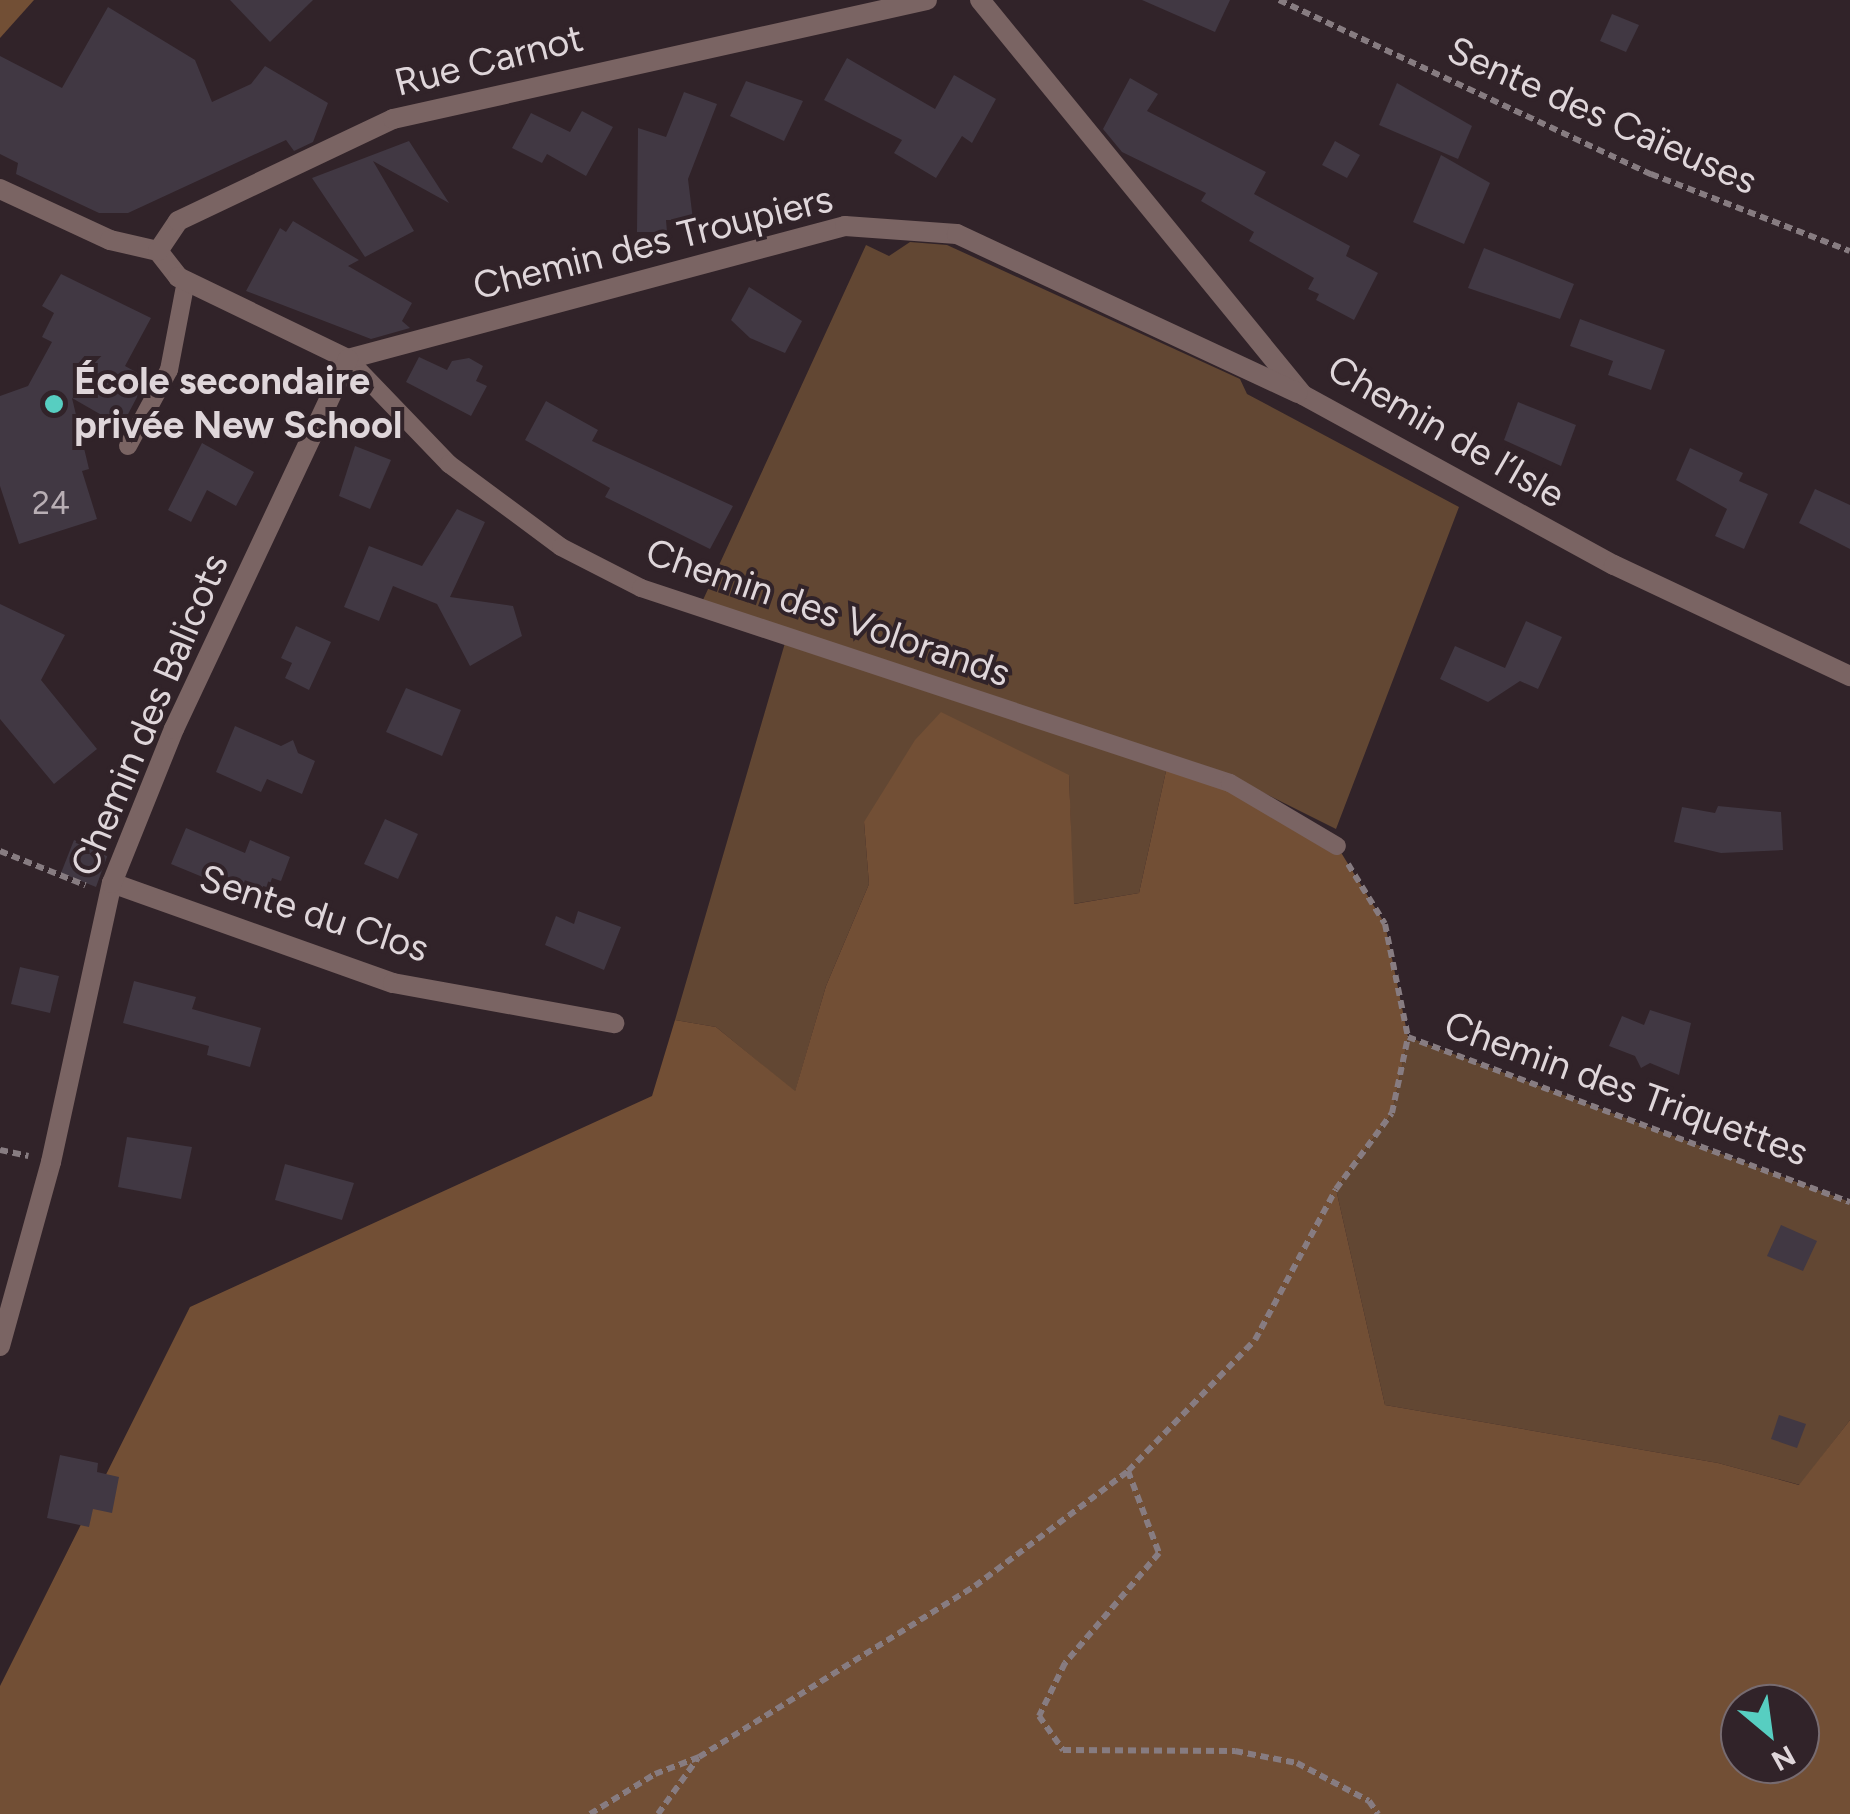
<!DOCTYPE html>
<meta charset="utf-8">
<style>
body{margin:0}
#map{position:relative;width:1850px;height:1814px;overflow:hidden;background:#312329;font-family:Figtree,sans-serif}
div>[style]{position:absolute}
.green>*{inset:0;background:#624733}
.forest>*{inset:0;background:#724f35}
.building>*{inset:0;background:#413843}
.path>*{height:6px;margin-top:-3px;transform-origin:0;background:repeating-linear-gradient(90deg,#877c81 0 8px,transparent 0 13px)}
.lane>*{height:18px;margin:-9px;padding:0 9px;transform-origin:9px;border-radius:9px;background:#7a6463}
.street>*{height:20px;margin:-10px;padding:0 10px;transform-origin:10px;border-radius:10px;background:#7a6463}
.dots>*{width:28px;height:28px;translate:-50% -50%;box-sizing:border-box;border:5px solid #312329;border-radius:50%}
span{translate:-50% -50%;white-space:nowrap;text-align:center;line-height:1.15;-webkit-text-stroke:8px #312329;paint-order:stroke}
.number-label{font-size:32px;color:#b8aeb4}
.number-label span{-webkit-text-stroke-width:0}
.street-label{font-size:38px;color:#dfd6da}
.poi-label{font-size:38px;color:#dfd6da;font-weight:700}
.left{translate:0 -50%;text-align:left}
.north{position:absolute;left:1720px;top:1684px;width:100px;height:100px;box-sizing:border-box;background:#312329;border:2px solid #776b70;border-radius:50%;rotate:151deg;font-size:28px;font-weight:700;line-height:40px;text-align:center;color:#dfd6da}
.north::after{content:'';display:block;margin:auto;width:35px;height:45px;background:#57cec1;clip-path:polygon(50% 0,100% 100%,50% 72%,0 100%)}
</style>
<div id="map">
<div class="green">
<div style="clip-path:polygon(910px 242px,947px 245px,1240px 379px,1247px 394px,1459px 507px,1336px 829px,1224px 773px,703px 600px,866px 245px,889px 256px)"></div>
<div style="clip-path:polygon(787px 636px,1168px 762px,1139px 893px,1073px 904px,1069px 775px,864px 822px,869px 884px,826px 986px,795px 1092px,716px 1027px,675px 1020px)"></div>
<div style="clip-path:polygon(1408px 1037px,1850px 1202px,1850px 1420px,1800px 1485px,1718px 1463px,1385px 1405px,1336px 1189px,1392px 1113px)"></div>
</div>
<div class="forest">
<div style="clip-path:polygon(0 0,34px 0,0 38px)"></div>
<div style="clip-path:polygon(evenodd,941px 712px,1069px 775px,1074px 904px,1139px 893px,1168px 762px,1217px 779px,1337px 846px,1385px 924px,1408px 1037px,1392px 1113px,1336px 1189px,1385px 1405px,1718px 1463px,1799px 1485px,1850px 1420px,1850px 1814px,0 1814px,0 1686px,190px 1307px,652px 1096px,675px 1020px,716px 1027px,795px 1091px,826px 986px,869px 884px,864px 822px,915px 740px,941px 712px,1740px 1704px,1800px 1704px,1800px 1764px,1740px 1764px,1740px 1704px)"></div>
</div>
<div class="building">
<div style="clip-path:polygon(230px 0,313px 0,270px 42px)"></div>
<div style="clip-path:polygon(1142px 0,1230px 0,1215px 32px)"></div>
<div style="clip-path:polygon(108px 7px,195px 60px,212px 102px,251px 84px,265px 66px,328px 103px,313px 142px,294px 151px,286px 140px,128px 213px,99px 213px,16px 174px,18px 163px,0 154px,0 56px,62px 88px)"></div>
<div style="clip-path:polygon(1612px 14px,1639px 25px,1626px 52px,1600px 41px)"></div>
<div style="clip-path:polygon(847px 58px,935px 109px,954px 75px,996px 99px,972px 143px,962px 136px,936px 178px,894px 153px,902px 140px,824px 100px)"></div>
<div style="clip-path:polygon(1130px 78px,1158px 94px,1147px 111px,1266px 172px,1254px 194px,1350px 246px,1346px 256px,1378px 273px,1354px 320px,1316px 300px,1319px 294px,1308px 289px,1314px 278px,1249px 241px,1254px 232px,1201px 201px,1206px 193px,1122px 152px,1103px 129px)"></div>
<div style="clip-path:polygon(746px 81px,803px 101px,784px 141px,730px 116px)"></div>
<div style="clip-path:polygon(1397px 83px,1472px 126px,1458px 159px,1379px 125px)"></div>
<div style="clip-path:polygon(684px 92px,717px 104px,688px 179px,693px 220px,666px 220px,667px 232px,637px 232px,638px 128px,666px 137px)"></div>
<div style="clip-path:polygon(582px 111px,613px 127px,586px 176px,547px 154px,542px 163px,512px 148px,531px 113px,570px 132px)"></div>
<div style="clip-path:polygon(409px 141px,449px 203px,373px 161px,414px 231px,365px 257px,312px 178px)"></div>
<div style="clip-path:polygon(1335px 141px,1360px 155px,1347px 178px,1322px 165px)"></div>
<div style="clip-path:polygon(1441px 155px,1490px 183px,1464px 244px,1413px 222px)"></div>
<div style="clip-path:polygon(293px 221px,359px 260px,348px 266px,412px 303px,402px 321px,410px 328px,371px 339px,246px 291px,280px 228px,286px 232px)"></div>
<div style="clip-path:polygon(1484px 248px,1574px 284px,1560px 319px,1468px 288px)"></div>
<div style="clip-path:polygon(61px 274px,151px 318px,125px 366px,147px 378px,126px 418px,117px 413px,112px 421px,72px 398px,89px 469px,82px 471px,97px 519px,19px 544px,0 486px,0 396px,28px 386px,52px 342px,42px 337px,54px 313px,42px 306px)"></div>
<div style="clip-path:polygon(749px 287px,802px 321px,785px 353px,750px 338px,731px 320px)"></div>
<div style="clip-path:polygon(1580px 319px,1665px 350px,1651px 390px,1608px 375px,1613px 361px,1570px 346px)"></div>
<div style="clip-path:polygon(419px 357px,447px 370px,452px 361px,469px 358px,483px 366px,476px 381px,487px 386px,471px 416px,406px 382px)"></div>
<div style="clip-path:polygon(546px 401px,598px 430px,592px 441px,733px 506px,710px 549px,605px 497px,610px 488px,525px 440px)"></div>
<div style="clip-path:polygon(1518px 402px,1576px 425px,1561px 466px,1504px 440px)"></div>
<div style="clip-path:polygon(202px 443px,254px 472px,236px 506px,207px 490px,191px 522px,168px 510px)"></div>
<div style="clip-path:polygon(355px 446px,391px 460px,370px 509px,339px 496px)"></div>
<div style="clip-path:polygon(1690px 448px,1743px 473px,1739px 481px,1768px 494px,1744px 549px,1715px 536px,1727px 509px,1676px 480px)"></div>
<div style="clip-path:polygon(1815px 489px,1850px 505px,1850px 549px,1799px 523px)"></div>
<div style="clip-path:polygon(457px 509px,485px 522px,450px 597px,513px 606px,522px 636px,470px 666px,437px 604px,393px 586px,379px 621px,344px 607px,369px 546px,422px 566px)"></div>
<div style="clip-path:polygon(0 604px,65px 635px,41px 680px,97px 749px,54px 784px,0 719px)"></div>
<div style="clip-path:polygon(1526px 621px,1562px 637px,1538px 689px,1520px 681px,1488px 702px,1440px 679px,1455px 646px,1505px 668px)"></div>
<div style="clip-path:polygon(296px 626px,331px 642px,309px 690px,285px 678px,292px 663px,281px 658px)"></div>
<div style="clip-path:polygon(406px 688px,461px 710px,442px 756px,386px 732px)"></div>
<div style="clip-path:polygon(235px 726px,281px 746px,293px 740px,298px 753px,315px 761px,302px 794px,267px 779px,261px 792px,216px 772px)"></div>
<div style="clip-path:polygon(1718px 806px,1781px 812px,1783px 850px,1721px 853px,1674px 842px,1682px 807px,1715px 813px)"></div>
<div style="clip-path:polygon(385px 819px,418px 834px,398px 879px,364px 864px)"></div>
<div style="clip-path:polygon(186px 828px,245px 853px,250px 840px,290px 857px,281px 881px,272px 878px,267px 893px,209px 870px,205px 878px,171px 864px)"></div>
<div style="clip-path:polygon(74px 840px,108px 854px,96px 887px,61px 873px)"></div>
<div style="clip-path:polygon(578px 911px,621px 927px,604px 970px,545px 945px,556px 916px,574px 924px)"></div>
<div style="clip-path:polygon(20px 967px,59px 976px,50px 1013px,11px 1004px)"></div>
<div style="clip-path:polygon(134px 981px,196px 997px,192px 1009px,261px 1028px,250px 1067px,207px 1055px,209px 1046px,123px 1023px)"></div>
<div style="clip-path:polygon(1650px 1010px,1691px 1023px,1679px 1075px,1650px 1063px,1641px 1068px,1635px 1056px,1609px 1046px,1622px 1016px,1644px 1025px)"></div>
<div style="clip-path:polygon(127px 1137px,192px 1147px,181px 1199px,118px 1187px)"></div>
<div style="clip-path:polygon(285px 1164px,354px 1183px,342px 1220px,275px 1200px)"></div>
<div style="clip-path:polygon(1781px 1225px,1817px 1241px,1803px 1271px,1767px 1256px)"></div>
<div style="clip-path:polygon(1779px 1415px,1806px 1424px,1797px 1448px,1771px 1439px)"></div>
<div style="clip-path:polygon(60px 1455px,98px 1463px,97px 1472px,119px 1477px,112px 1513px,93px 1509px,89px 1527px,47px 1518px)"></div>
</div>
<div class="path">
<div style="left:1279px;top:0;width:411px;rotate:25.1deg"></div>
<div style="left:1651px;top:174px;width:213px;rotate:21.2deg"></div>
<div style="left:0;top:851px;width:92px;rotate:21.8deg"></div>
<div style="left:1348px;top:864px;width:70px;rotate:58.3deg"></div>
<div style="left:1385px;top:924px;width:115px;rotate:78.5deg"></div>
<div style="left:1408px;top:1037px;width:472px;rotate:20.5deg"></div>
<div style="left:0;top:1150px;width:29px;rotate:12deg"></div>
<div style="left:1128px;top:1471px;width:88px;rotate:69.3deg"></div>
<div style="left:1159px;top:1553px;width:145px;rotate:130.5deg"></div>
<div style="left:1065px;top:1663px;width:59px;rotate:116.1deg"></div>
<div style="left:1039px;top:1716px;width:42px;rotate:54.8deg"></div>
<div style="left:1063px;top:1750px;width:172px;rotate:0.3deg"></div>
<div style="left:1235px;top:1751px;width:63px;rotate:11deg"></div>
<div style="left:1297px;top:1763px;width:81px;rotate:27.8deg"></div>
<div style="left:1369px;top:1801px;width:16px;rotate:55deg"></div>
<div style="left:590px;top:1814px;width:76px;rotate:-31.6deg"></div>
<div style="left:655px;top:1774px;width:47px;rotate:-21.1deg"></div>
<div style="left:699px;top:1757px;width:325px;rotate:-31.8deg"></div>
<div style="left:975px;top:1586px;width:191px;rotate:-36.9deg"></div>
<div style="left:1128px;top:1471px;width:182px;rotate:-45.9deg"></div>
<div style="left:1255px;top:1340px;width:171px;rotate:-61.8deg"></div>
<div style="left:1336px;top:1189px;width:94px;rotate:-53.6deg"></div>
<div style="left:1392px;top:1113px;width:78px;rotate:-78.1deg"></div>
<div style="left:658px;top:1814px;width:69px;rotate:-54.5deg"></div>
</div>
<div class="lane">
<div style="left:348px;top:359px;width:146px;rotate:46.1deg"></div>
<div style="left:449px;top:464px;width:139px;rotate:36.5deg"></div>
<div style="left:561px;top:547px;width:90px;rotate:27.1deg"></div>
<div style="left:641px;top:588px;width:620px;rotate:18.32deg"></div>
<div style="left:1230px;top:783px;width:124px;rotate:30.5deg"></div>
<div style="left:128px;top:446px;width:86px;rotate:-61.7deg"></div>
<div style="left:169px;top:370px;width:91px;rotate:-79.2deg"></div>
</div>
<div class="street">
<div style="left:980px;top:0;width:510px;rotate:50.73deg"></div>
<div style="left:1303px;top:395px;width:354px;rotate:28.7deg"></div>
<div style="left:1614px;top:565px;width:261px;rotate:25.2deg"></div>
<div style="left:0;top:189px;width:121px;rotate:24.9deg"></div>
<div style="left:110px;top:240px;width:49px;rotate:12.9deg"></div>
<div style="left:158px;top:251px;width:33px;rotate:52deg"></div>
<div style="left:178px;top:277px;width:189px;rotate:25.8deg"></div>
<div style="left:158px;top:251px;width:36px;rotate:-56deg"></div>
<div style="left:178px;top:221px;width:238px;rotate:-25.4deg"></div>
<div style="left:393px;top:119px;width:547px;rotate:-12.56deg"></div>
<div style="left:348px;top:359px;width:514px;rotate:-14.98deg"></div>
<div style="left:845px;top:226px;width:112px;rotate:4.1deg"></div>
<div style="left:957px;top:234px;width:376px;rotate:25deg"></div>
<div style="left:112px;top:883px;width:298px;rotate:19.6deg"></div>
<div style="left:393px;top:983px;width:225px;rotate:10.3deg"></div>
<div style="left:0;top:1346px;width:191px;rotate:-74.5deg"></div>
<div style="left:51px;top:1162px;width:286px;rotate:-77.7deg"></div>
<div style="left:112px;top:883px;width:166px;rotate:-68.1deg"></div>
<div style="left:174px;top:729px;width:409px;rotate:-64.8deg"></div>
</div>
<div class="dots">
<div style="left:54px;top:404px;background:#57cec1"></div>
</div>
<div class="number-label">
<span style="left:51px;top:503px">24</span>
</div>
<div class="street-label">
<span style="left:489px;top:61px;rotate:-14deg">Rue Carnot</span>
<span style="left:1602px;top:116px;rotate:24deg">Sente des Caïeuses</span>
<span style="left:653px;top:243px;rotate:-14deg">Chemin des Troupiers</span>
<span style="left:1446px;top:432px;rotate:30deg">Chemin de l’Isle</span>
<span style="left:828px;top:613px;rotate:19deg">Chemin des Volorands</span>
<span style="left:150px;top:715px;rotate:-67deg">Chemin des Balicots</span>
<span style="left:314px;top:914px;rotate:18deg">Sente du Clos</span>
<span style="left:1626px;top:1089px;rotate:20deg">Chemin des Triquettes</span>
</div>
<div class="poi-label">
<span class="left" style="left:74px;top:404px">École secondaire<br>privée New School</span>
</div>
<div class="north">N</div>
</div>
